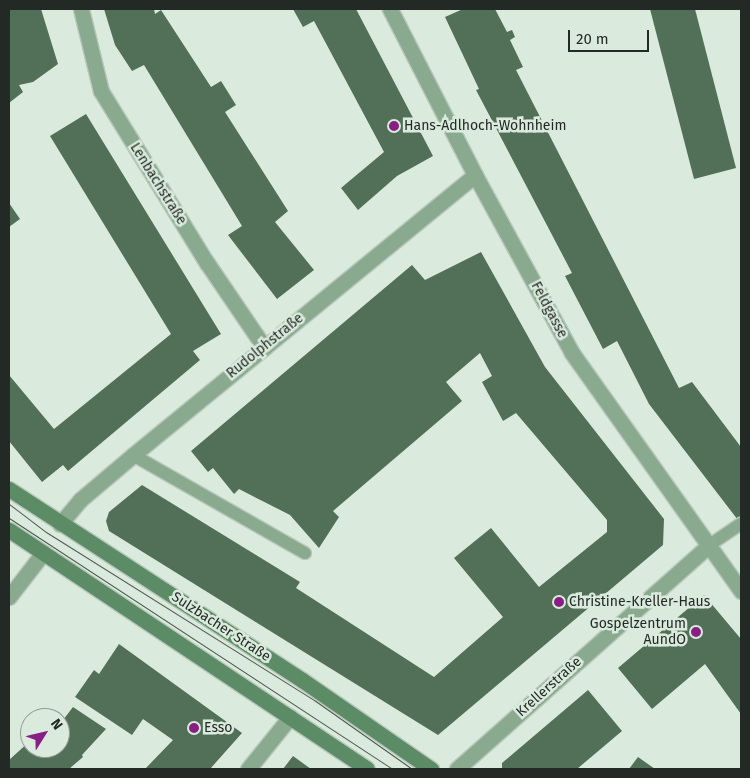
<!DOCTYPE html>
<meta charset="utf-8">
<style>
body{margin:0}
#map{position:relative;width:750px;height:778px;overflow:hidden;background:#daebdd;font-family:"Fira Sans",sans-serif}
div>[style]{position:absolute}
.building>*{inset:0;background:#517057}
.roads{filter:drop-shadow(1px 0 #b9c8bc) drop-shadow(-1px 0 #b9c8bc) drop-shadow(0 1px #b9c8bc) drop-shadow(0 -1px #b9c8bc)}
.lane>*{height:12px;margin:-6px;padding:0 6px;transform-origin:6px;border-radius:6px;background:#8aaa8f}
.street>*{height:15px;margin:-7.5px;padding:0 7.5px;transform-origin:7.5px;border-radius:7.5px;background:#8aaa8f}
.secondary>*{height:15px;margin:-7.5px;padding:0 7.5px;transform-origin:7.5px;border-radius:7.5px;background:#5c8c66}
.tram>*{height:1px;margin:-0.5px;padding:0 0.5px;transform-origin:0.5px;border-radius:0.5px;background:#4f5750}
.dots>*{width:14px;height:14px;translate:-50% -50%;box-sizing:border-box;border:2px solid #daebdd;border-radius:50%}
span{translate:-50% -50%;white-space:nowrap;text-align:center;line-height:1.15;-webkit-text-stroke:5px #daebdd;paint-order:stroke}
.poi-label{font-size:14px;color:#232924}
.left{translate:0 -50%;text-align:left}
.right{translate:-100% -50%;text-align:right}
.street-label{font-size:14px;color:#232924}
.frame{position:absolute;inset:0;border:10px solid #232924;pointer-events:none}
.north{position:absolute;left:20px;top:708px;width:50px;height:50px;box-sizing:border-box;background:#daebdd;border:1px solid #919d93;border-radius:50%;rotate:54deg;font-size:14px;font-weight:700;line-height:20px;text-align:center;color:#232924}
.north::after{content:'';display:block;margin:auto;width:18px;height:22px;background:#891e84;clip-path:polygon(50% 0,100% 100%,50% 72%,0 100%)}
.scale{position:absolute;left:568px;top:30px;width:81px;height:22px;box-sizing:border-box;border:2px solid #232924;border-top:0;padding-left:6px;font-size:15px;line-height:18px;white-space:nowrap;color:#232924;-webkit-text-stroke:4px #daebdd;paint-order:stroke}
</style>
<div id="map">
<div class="building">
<div style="clip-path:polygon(9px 9px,41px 9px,58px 64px,33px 82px,19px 85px,23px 92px,9px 103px)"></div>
<div style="clip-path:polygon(104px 9px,154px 9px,155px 14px,161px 10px,211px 87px,221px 81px,236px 105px,225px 112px,288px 211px,275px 222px,314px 270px,277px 299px,228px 235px,242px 226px,144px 65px,132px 71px,115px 45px)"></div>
<div style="clip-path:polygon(293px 9px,356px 9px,433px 156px,397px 176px,358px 210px,341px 188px,384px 152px,314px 21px,303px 27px)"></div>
<div style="clip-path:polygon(463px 9px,495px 9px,507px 32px,512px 30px,515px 37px,510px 40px,523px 67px,516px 70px,679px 388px,692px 382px,741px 447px,741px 524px,649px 404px,617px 341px,603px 349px,565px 276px,572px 273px,476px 90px,479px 89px,445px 17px)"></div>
<div style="clip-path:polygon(650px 9px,695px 9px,736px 168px,694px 179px)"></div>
<div style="clip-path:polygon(86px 114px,221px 334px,193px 351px,200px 360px,68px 471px,63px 465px,42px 482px,9px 441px,9px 375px,54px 429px,171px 334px,50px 136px)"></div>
<div style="clip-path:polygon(9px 203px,20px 219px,9px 227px)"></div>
<div style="clip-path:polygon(481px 252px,545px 367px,664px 519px,663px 545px,438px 735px,109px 531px,106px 521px,109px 512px,142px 485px,300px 582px,296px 588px,434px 677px,503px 617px,454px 558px,491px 528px,539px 587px,607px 532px,607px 520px,516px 413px,503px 421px,482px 382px,492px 376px,480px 353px,446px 382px,462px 401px,333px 511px,339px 517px,319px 548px,290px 515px,239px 489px,234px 494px,213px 468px,208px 472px,191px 451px,412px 265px,425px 280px)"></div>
<div style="clip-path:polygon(704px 595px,741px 639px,741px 714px,705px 664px,652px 709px,618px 668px)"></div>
<div style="clip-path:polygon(119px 644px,242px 733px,210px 769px,145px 769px,173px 740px,143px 719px,132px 735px,75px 697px,94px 670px,99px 674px)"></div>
<div style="clip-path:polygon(588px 690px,622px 731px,577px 769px,502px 769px,502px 763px)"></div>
<div style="clip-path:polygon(73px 707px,106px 729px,82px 755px,83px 757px,69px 769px,9px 769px,9px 760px,30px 741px,30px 748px,60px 748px,60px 724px)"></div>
<div style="clip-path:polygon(293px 756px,311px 769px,283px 769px)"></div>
<div style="clip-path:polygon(638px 757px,655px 769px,629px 769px)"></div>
</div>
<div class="roads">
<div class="lane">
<div style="left:133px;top:455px;width:198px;rotate:29.7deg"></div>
<div style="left:708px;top:546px;width:40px;rotate:-34deg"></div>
</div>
<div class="street">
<div style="left:81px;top:9px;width:84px;rotate:76.3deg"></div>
<div style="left:101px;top:91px;width:202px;rotate:58.4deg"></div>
<div style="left:207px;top:263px;width:102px;rotate:55.8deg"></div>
<div style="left:390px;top:9px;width:186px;rotate:62.9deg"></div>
<div style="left:475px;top:175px;width:203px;rotate:61.4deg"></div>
<div style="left:572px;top:353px;width:292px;rotate:54.6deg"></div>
<div style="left:60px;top:524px;width:31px;rotate:-50deg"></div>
<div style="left:80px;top:500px;width:70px;rotate:-40.3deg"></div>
<div style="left:133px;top:455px;width:442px;rotate:-39.3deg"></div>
<div style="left:9px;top:597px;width:56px;rotate:-52.3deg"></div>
<div style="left:248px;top:769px;width:67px;rotate:-51.1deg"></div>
<div style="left:457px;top:769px;width:336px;rotate:-41.6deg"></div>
</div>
<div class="secondary">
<div style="left:9px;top:489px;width:350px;rotate:33.1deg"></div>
<div style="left:302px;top:680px;width:157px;rotate:34.6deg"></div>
<div style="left:9px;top:530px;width:430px;rotate:33.7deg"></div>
</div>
</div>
<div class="tram">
<div style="left:9px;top:504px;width:46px;rotate:37.1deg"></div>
<div style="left:46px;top:532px;width:316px;rotate:32.1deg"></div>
<div style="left:314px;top:700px;width:120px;rotate:35.1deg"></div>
<div style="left:9px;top:518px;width:459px;rotate:33.2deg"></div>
</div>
<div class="dots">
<div style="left:394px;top:126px;background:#891e84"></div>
<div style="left:559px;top:602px;background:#891e84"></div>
<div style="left:696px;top:632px;background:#891e84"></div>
<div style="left:194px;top:728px;background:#891e84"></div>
</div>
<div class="poi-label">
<span class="left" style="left:404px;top:126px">Hans-Adlhoch-Wohnheim</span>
<span class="left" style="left:569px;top:602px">Christine-Kreller-Haus</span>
<span class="right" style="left:686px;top:632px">Gospelzentrum<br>AundO</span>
<span class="left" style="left:204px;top:728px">Esso</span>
</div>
<div class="street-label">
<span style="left:158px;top:184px;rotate:58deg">Lenbachstraße</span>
<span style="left:549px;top:310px;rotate:62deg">Feldgasse</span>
<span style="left:265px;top:346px;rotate:-39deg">Rudolphstraße</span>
<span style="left:221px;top:627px;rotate:33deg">Sulzbacher Straße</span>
<span style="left:549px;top:687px;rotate:-42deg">Krellerstraße</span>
</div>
<div class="frame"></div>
<div class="north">N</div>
<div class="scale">20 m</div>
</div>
